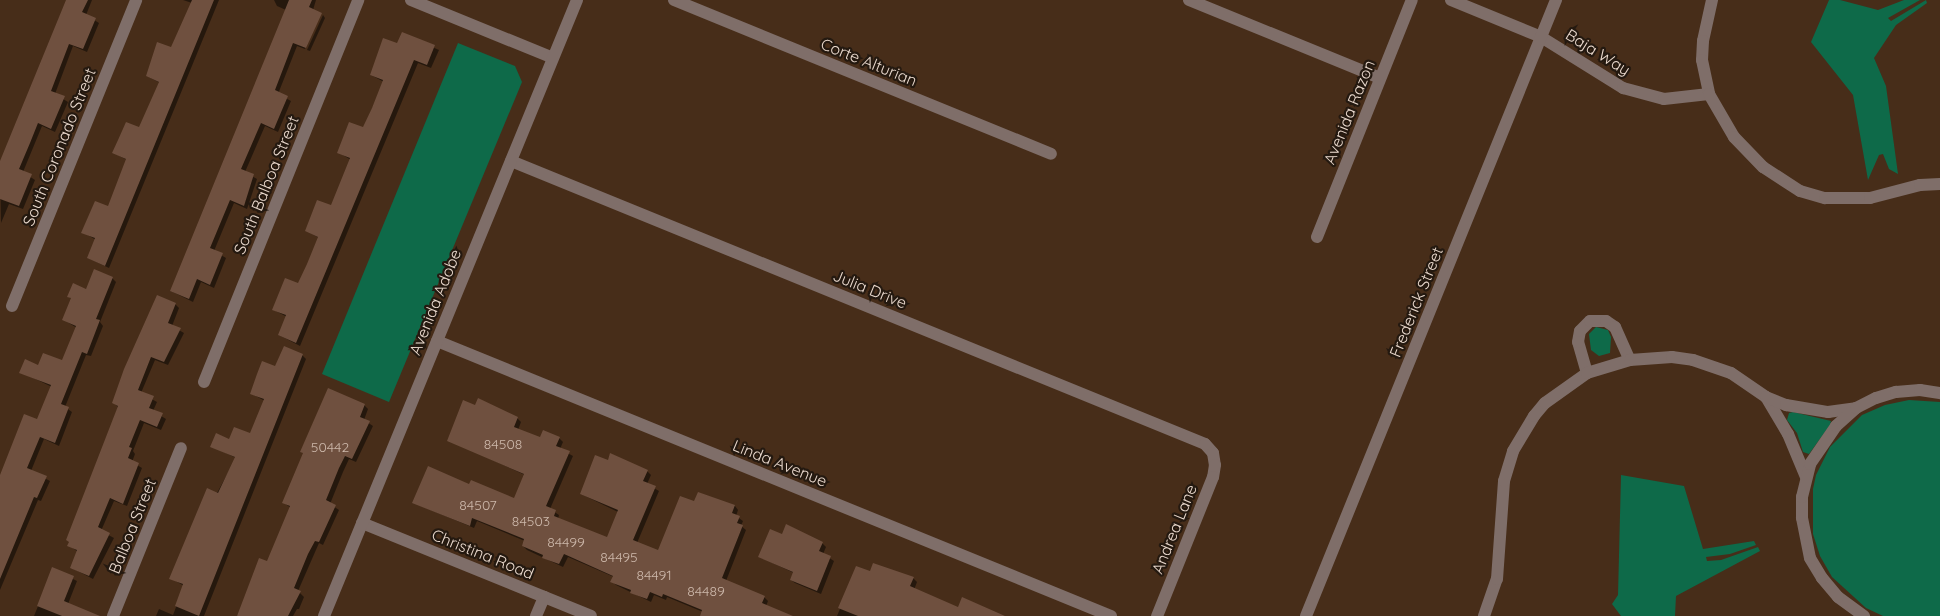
<!DOCTYPE html>
<style>
body{margin:0}
#map{position:relative;width:1940px;height:616px;overflow:hidden;background:#472d19;font-family:Quicksand,sans-serif}
div>[style]{position:absolute}
.green>*{inset:0;background:#0e6a49}
.shadow>*{inset:0;background:#0007}
.building>*{inset:0;background:#6f503f}
.minor>*{height:12px;margin:-6px;padding:0 6px;transform-origin:6px;border-radius:6px;background:#7f6e69}
span{translate:-50% -50%;white-space:nowrap;text-align:center;line-height:1.15;-webkit-text-stroke:4.5px #241910;paint-order:stroke}
.number-label{font-size:14px;color:#cdb8ab}
.number-label span{-webkit-text-stroke-width:0}
.street-label{font-size:16px;color:#ecdbcf}
</style>
<div id="map">
<div class="green">
<div style="clip-path:polygon(1829px 0,1840px 0,1878px 10px,1904px 0,1920px 0,1888px 18px,1891px 21px,1926px 0,1927px 3px,1896px 25px,1874px 58px,1886px 86px,1898px 174px,1889px 169px,1883px 154px,1879px 155px,1868px 180px,1853px 95px,1811px 42px)"></div>
<div style="clip-path:polygon(458px 43px,515px 66px,522px 82px,389px 402px,322px 374px)"></div>
<div style="clip-path:polygon(1596px 327px,1608px 330px,1611px 337px,1610px 353px,1599px 356px,1591px 350px,1589px 334px)"></div>
<div style="clip-path:polygon(1909px 400px,1940px 402px,1940px 616px,1883px 616px,1866px 608px,1832px 577px,1820px 556px,1813px 534px,1813px 489px,1816px 475px,1830px 447px,1862px 415px,1885px 405px)"></div>
<div style="clip-path:polygon(1793px 412px,1831px 421px,1830px 425px,1809px 454px,1803px 452px,1797px 433px,1787px 420px,1789px 413px)"></div>
<div style="clip-path:polygon(1621px 475px,1684px 486px,1703px 549px,1754px 541px,1756px 545px,1730px 554px,1706px 557px,1707px 561px,1721px 560px,1758px 547px,1760px 551px,1676px 596px,1675px 616px,1621px 616px,1612px 604px,1618px 595px)"></div>
</div>
<div class="shadow">
<div style="clip-path:polygon(67px 0,92px 0,86px 15px,99px 23px,87px 52px,73px 46px,55px 94px,68px 102px,55px 132px,42px 126px,23px 172px,35px 180px,23px 209px,9px 204px,1px 223px,0 163px)"></div>
<div style="clip-path:polygon(183px 0,219px 0,109px 268px,88px 258px,96px 240px,83px 232px,109px 208px,127px 160px,114px 153px,140px 129px,160px 83px,147px 76px,172px 49px,192px 3px)"></div>
<div style="clip-path:polygon(274px 0,316px 0,313px 10px,320px 14px,305px 49px,297px 46px,278px 94px,291px 101px,278px 132px,265px 126px,245px 172px,257px 179px,247px 209px,234px 203px,214px 251px,226px 258px,214px 288px,201px 282px,193px 302px,171px 291px,286px 10px,277px 6px)"></div>
<div style="clip-path:polygon(323px 15px,325px 18px,310px 51px,307px 50px)"></div>
<div style="clip-path:polygon(403px 34px,439px 50px,431px 68px,418px 63px,300px 346px,279px 335px,287px 317px,274px 310px,299px 285px,319px 238px,307px 231px,332px 207px,351px 160px,338px 152px,363px 129px,384px 82px,371px 75px,398px 45px)"></div>
<div style="clip-path:polygon(112px 278px,116px 282px,100px 322px,103px 326px,91px 356px,86px 355px,65px 407px,72px 412px,59px 446px,44px 439px,31px 471px,50px 481px,41px 501px,38px 500px,0 590px,0 478px,38px 421px,52px 387px,21px 372px,63px 362px,77px 328px,64px 320px,73px 300px,69px 296px)"></div>
<div style="clip-path:polygon(175px 304px,179px 308px,172px 326px,184px 333px,168px 365px,155px 360px,141px 393px,157px 402px,153px 411px,166px 419px,161px 430px,144px 423px,133px 451px,135px 454px,132px 462px,142px 468px,127px 506px,114px 501px,101px 531px,114px 538px,93px 579px,72px 568px,78px 552px,69px 545px,118px 407px,114px 403px)"></div>
<div style="clip-path:polygon(302px 355px,306px 359px,204px 616px,156px 616px,159px 609px,173px 615px,184px 586px,171px 578px,236px 458px,212px 446px,251px 435px,265px 401px,252px 394px,276px 368px)"></div>
<div style="clip-path:polygon(364px 405px,368px 409px,364px 420px,373px 426px,356px 462px,349px 459px,343px 472px,330px 504px,339px 510px,323px 545px,319px 543px,298px 591px,304px 597px,299px 609px,297px 609px,293px 616px,237px 616px,267px 563px,291px 508px,284px 503px)"></div>
<div style="clip-path:polygon(517px 418px,521px 422px,518px 430px,541px 439px,559px 438px,563px 442px,560px 449px,573px 456px,550px 509px,559px 515px,558px 519px,608px 539px,618px 512px,581px 494px,647px 471px,651px 475px,647px 484px,659px 491px,637px 543px,659px 552px,695px 503px,698px 494px,735px 506px,738px 510px,736px 516px,743px 521px,741px 526px,746px 530px,726px 581px,764px 597px,768px 601px,766px 606px,790px 616px,701px 616px,703px 612px,667px 597px,666px 600px,654px 595px,651px 602px,616px 585px,612px 581px,614px 577px,568px 557px,563px 567px,527px 550px,523px 546px,525px 541px,477px 521px,474px 528px,414px 503px,470px 486px,515px 500px,525px 475px,449px 440px)"></div>
<div style="clip-path:polygon(783px 536px,822px 543px,826px 547px,823px 554px,834px 561px,821px 594px,795px 583px,791px 580px,794px 573px,760px 557px)"></div>
<div style="clip-path:polygon(857px 568px,871px 573px,913px 578px,917px 582px,914px 590px,958px 609px,1001px 616px,837px 616px)"></div>
<div style="clip-path:polygon(53px 569px,77px 581px,68px 604px,81px 616px,34px 616px)"></div>
</div>
<div class="building">
<div style="clip-path:polygon(66px 0,88px 0,82px 12px,96px 18px,83px 49px,69px 44px,51px 91px,65px 96px,51px 129px,38px 123px,30px 143px,19px 169px,32px 174px,19px 206px,0 199px,0 161px)"></div>
<div style="clip-path:polygon(192px 0,214px 0,105px 266px,87px 258px,95px 238px,81px 233px,95px 201px,108px 206px,126px 159px,112px 153px,118px 140px,126px 122px,139px 127px,159px 82px,146px 76px,157px 42px,171px 47px)"></div>
<div style="clip-path:polygon(289px 0,312px 0,309px 7px,322px 13px,306px 48px,293px 43px,275px 90px,288px 96px,282px 110px,274px 129px,261px 123px,241px 169px,254px 174px,244px 206px,230px 200px,210px 248px,223px 253px,210px 285px,197px 279px,189px 299px,170px 291px)"></div>
<div style="clip-path:polygon(402px 32px,435px 45px,427px 65px,414px 60px,296px 343px,278px 335px,286px 315px,272px 310px,285px 278px,298px 283px,307px 264px,318px 237px,305px 231px,317px 200px,331px 205px,350px 158px,337px 153px,349px 122px,363px 127px,372px 108px,383px 80px,370px 75px,383px 38px,397px 43px)"></div>
<div style="clip-path:polygon(94px 269px,113px 277px,96px 319px,100px 320px,87px 354px,82px 352px,61px 404px,69px 407px,55px 443px,40px 437px,27px 468px,47px 476px,37px 498px,34px 497px,0 579px,0 475px,24px 414px,37px 419px,51px 385px,19px 373px,25px 359px,38px 365px,43px 353px,62px 360px,76px 326px,62px 320px,71px 298px,67px 297px,73px 283px,86px 289px)"></div>
<div style="clip-path:polygon(157px 295px,176px 303px,168px 323px,181px 328px,164px 362px,151px 357px,138px 390px,154px 396px,149px 408px,163px 413px,157px 427px,140px 420px,129px 447px,132px 448px,128px 458px,139px 463px,123px 504px,110px 498px,98px 527px,110px 533px,89px 576px,70px 568px,77px 550px,67px 546px,69px 542px,66px 540px,118px 406px,112px 403px,124px 369px)"></div>
<div style="clip-path:polygon(284px 346px,303px 354px,199px 616px,175px 606px,183px 584px,169px 579px,207px 488px,218px 493px,235px 457px,210px 447px,216px 433px,229px 439px,234px 427px,250px 433px,264px 399px,250px 394px,257px 374px,262px 361px,275px 366px)"></div>
<div style="clip-path:polygon(328px 388px,365px 404px,360px 417px,370px 421px,352px 459px,345px 456px,339px 468px,326px 500px,336px 505px,319px 542px,315px 541px,308px 554px,294px 588px,301px 591px,288px 616px,237px 616px,259px 558px,267px 561px,290px 506px,282px 503px,303px 453px,300px 452px)"></div>
<div style="clip-path:polygon(478px 398px,518px 417px,514px 427px,540px 437px,543px 430px,560px 437px,556px 446px,570px 451px,546px 506px,556px 510px,554px 516px,607px 537px,618px 510px,580px 494px,595px 455px,608px 460px,610px 453px,648px 470px,643px 481px,656px 486px,633px 540px,658px 550px,680px 496px,694px 501px,698px 492px,735px 505px,732px 513px,740px 516px,737px 523px,743px 525px,722px 578px,765px 596px,762px 603px,793px 616px,700px 616px,702px 610px,663px 594px,662px 597px,650px 592px,647px 599px,630px 593px,631px 590px,610px 582px,613px 576px,564px 554px,559px 564px,542px 558px,543px 555px,522px 546px,524px 539px,487px 524px,472px 518px,470px 526px,412px 503px,428px 466px,469px 484px,471px 480px,514px 498px,524px 474px,447px 441px,463px 400px,475px 405px)"></div>
<div style="clip-path:polygon(786px 524px,823px 542px,819px 551px,831px 556px,817px 591px,790px 580px,793px 572px,758px 557px,770px 529px,782px 534px)"></div>
<div style="clip-path:polygon(873px 563px,914px 577px,910px 586px,958px 607px,962px 597px,1005px 616px,858px 616px,838px 608px,856px 566px,870px 571px)"></div>
<div style="clip-path:polygon(52px 567px,74px 576px,64px 601px,100px 616px,62px 616px,37px 606px)"></div>
</div>
<div class="minor">
<div style="left:411px;top:0;width:153px;rotate:22.2deg"></div>
<div style="left:674px;top:0;width:407px;rotate:22.2deg"></div>
<div style="left:1189px;top:0;width:206px;rotate:22.2deg"></div>
<div style="left:1451px;top:0;width:97px;rotate:22.3deg"></div>
<div style="left:1541px;top:37px;width:97px;rotate:31.9deg"></div>
<div style="left:1623px;top:88px;width:42px;rotate:15deg"></div>
<div style="left:1664px;top:99px;width:45px;rotate:-6.3deg"></div>
<div style="left:1712px;top:0;width:42px;rotate:102.4deg"></div>
<div style="left:1703px;top:41px;width:19px;rotate:93deg"></div>
<div style="left:1702px;top:60px;width:35px;rotate:78deg"></div>
<div style="left:1709px;top:94px;width:50px;rotate:59.8deg"></div>
<div style="left:1734px;top:137px;width:42px;rotate:46deg"></div>
<div style="left:1763px;top:167px;width:44px;rotate:33deg"></div>
<div style="left:1800px;top:191px;width:26px;rotate:16deg"></div>
<div style="left:1825px;top:198px;width:45px"></div>
<div style="left:1870px;top:198px;width:52px;rotate:-14.6deg"></div>
<div style="left:1920px;top:185px;width:20px;rotate:-3deg"></div>
<div style="left:511px;top:161px;width:749px;rotate:22.18deg"></div>
<div style="left:1205px;top:444px;width:12px;rotate:48deg"></div>
<div style="left:1213px;top:453px;width:12px;rotate:81deg"></div>
<div style="left:1215px;top:465px;width:12px;rotate:99deg"></div>
<div style="left:1213px;top:477px;width:150px;rotate:111.9deg"></div>
<div style="left:1317px;top:237px;width:255px;rotate:-68.2deg"></div>
<div style="left:12px;top:306px;width:330px;rotate:-67.9deg"></div>
<div style="left:437px;top:341px;width:728px;rotate:22.2deg"></div>
<div style="left:1587px;top:373px;width:32px;rotate:-106deg"></div>
<div style="left:1578px;top:342px;width:11px;rotate:-80deg"></div>
<div style="left:1580px;top:331px;width:14px;rotate:-45deg"></div>
<div style="left:1590px;top:321px;width:16px"></div>
<div style="left:1606px;top:321px;width:11px;rotate:34deg"></div>
<div style="left:1615px;top:327px;width:36px;rotate:66deg"></div>
<div style="left:204px;top:382px;width:412px;rotate:-68deg"></div>
<div style="left:1766px;top:397px;width:43px;rotate:59.3deg"></div>
<div style="left:1788px;top:434px;width:47px;rotate:67.3deg"></div>
<div style="left:362px;top:523px;width:247px;rotate:22.1deg"></div>
<div style="left:113px;top:616px;width:181px;rotate:-68deg"></div>
<div style="left:324px;top:616px;width:666px;rotate:-67.67deg"></div>
<div style="left:536px;top:616px;width:21px;rotate:-67deg"></div>
<div style="left:1306px;top:616px;width:665px;rotate:-67.91deg"></div>
<div style="left:1484px;top:616px;width:39px;rotate:-71deg"></div>
<div style="left:1497px;top:579px;width:98px;rotate:-85.9deg"></div>
<div style="left:1504px;top:481px;width:31px;rotate:-73deg"></div>
<div style="left:1513px;top:451px;width:41px;rotate:-59deg"></div>
<div style="left:1534px;top:416px;width:17px;rotate:-50deg"></div>
<div style="left:1545px;top:403px;width:52px;rotate:-35.5deg"></div>
<div style="left:1587px;top:373px;width:45px;rotate:-16.8deg"></div>
<div style="left:1630px;top:360px;width:42px;rotate:-4.1deg"></div>
<div style="left:1672px;top:357px;width:21px;rotate:8deg"></div>
<div style="left:1693px;top:360px;width:40px;rotate:18.9deg"></div>
<div style="left:1731px;top:373px;width:42px;rotate:34.4deg"></div>
<div style="left:1766px;top:397px;width:22px;rotate:22deg"></div>
<div style="left:1786px;top:405px;width:43px;rotate:9.5deg"></div>
<div style="left:1828px;top:412px;width:28px;rotate:-8deg"></div>
<div style="left:1864px;top:616px;width:32px;rotate:-144deg"></div>
<div style="left:1838px;top:597px;width:25px;rotate:-130deg"></div>
<div style="left:1822px;top:578px;width:23px;rotate:-121deg"></div>
<div style="left:1810px;top:558px;width:41px;rotate:-101.3deg"></div>
<div style="left:1802px;top:518px;width:21px;rotate:-90deg"></div>
<div style="left:1802px;top:497px;width:34px;rotate:-76deg"></div>
<div style="left:1810px;top:464px;width:46px;rotate:-55.6deg"></div>
<div style="left:1836px;top:426px;width:27px;rotate:-42deg"></div>
<div style="left:1856px;top:408px;width:22px;rotate:-27deg"></div>
<div style="left:1876px;top:398px;width:21px;rotate:-17deg"></div>
<div style="left:1896px;top:392px;width:24px;rotate:-5deg"></div>
<div style="left:1920px;top:390px;width:20px;rotate:9deg"></div>
</div>
<div class="number-label">
<span style="left:503px;top:444px">84508</span>
<span style="left:330px;top:447px">50442</span>
<span style="left:478px;top:505px">84507</span>
<span style="left:531px;top:521px">84503</span>
<span style="left:566px;top:542px">84499</span>
<span style="left:619px;top:557px">84495</span>
<span style="left:654px;top:575px">84491</span>
<span style="left:706px;top:591px">84489</span>
</div>
<div class="street-label">
<span style="left:1598px;top:52px;rotate:32deg">Baja Way</span>
<span style="left:869px;top:62px;rotate:22deg">Corte Alturian</span>
<span style="left:1349px;top:112px;rotate:-68deg">Avenida Razon</span>
<span style="left:59px;top:147px;rotate:-68deg">South Coronado Street</span>
<span style="left:266px;top:185px;rotate:-68deg">South Balboa Street</span>
<span style="left:870px;top:289px;rotate:22deg">Julia Drive</span>
<span style="left:435px;top:302px;rotate:-68deg">Avenida Adobe</span>
<span style="left:1416px;top:302px;rotate:-68deg">Frederick Street</span>
<span style="left:780px;top:463px;rotate:22deg">Linda Avenue</span>
<span style="left:132px;top:526px;rotate:-68deg">Balboa Street</span>
<span style="left:1174px;top:529px;rotate:-68deg">Andrea Lane</span>
<span style="left:483px;top:554px;rotate:22deg">Christina Road</span>
</div>
</div>
